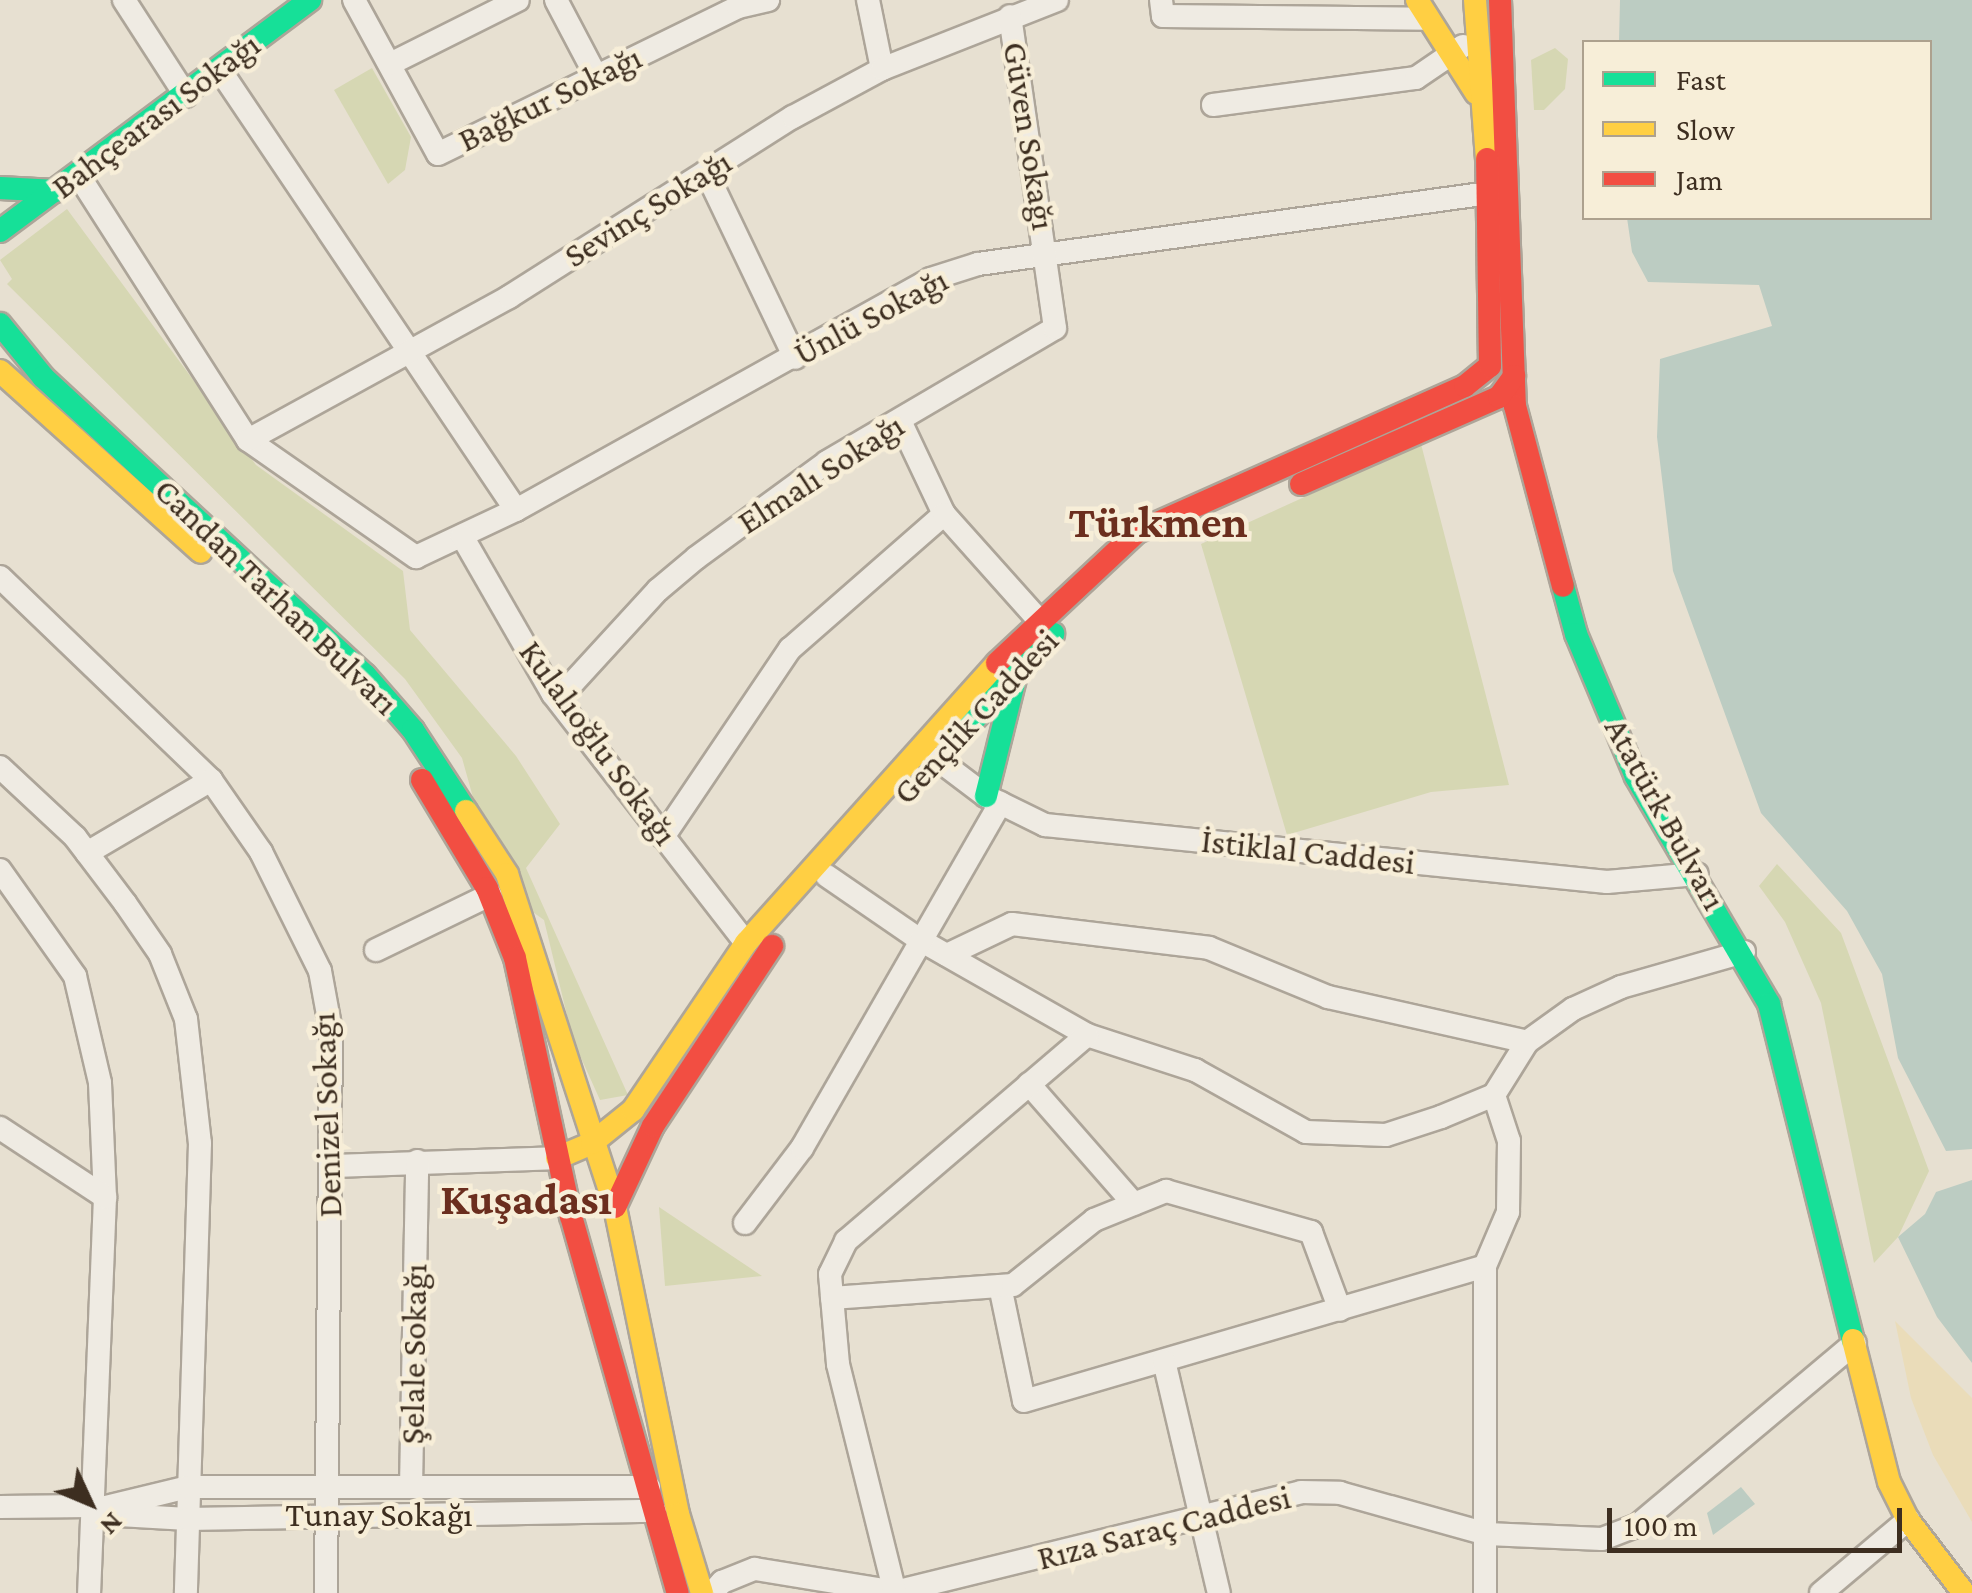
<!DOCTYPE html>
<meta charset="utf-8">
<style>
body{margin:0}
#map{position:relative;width:1972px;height:1593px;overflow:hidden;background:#e7e0d1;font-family:"Crimson Pro",serif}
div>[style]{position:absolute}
.green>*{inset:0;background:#d6d7b3}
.sand>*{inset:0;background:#eadcb9}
.water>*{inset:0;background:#bcccc2}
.roads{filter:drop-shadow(2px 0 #ada599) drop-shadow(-2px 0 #ada599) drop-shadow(0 2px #ada599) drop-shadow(0 -2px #ada599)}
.street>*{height:22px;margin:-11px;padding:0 11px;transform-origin:11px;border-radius:11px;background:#efebe3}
.fast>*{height:22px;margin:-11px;padding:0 11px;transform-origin:11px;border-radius:11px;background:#16e098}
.slow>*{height:22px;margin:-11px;padding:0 11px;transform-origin:11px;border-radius:11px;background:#ffcf43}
.jam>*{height:22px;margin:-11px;padding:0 11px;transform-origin:11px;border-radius:11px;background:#f24e42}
span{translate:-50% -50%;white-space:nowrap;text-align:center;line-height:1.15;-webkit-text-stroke:9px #f7eed8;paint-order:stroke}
.street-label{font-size:35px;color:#3d2e20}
.district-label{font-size:45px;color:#6b2e1e;font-weight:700}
.legend{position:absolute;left:1582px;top:40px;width:350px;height:180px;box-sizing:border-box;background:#f7eed8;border:2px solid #ada18e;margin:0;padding:12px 18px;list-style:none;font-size:30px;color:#3d2e20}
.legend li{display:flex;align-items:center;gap:20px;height:50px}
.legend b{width:50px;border:2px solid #ada18e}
.north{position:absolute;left:40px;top:1453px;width:100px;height:100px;-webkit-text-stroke:8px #f7eed8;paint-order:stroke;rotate:134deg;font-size:28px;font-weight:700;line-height:40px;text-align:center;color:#3d2e20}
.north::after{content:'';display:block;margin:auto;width:35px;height:45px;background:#3d2e20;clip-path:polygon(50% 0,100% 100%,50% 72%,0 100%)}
.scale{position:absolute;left:1607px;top:1508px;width:295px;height:45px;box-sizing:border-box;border:5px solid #3d2e20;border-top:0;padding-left:12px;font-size:30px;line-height:35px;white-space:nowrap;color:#3d2e20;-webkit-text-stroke:8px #f7eed8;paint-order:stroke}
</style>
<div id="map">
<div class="green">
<div style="clip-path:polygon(1555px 48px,1568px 59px,1565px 89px,1544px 110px,1534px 110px,1531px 60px)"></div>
<div style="clip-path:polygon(372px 68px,411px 137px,405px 170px,388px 184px,334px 90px)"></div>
<div style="clip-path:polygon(67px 209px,256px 465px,403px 571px,410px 630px,516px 756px,560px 824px,526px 868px,628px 1095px,600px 1100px,573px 1040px,544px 920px,516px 900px,483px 833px,462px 758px,405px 679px,7px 284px,12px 279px,0 260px)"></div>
<div style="clip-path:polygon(1421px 444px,1509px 785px,1431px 792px,1287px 835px,1201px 544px)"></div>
<div style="clip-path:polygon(1777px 864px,1841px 933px,1929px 1171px,1898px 1237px,1874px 1263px,1821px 1003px,1785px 922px,1759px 886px)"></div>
<div style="clip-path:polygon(659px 1207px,762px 1276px,665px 1286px)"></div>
</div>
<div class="sand">
<div style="clip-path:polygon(1895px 1321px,1972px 1398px,1972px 1522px,1933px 1455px,1911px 1398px)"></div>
</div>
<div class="water">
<div style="clip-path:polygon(1620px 0,1972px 0,1972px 1149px,1946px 1151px,1898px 1058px,1882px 974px,1847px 911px,1761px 813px,1673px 571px,1657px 437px,1660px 359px,1772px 326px,1759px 285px,1648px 282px,1632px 252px,1627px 218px,1930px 218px,1930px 42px,1619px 42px)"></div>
<div style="clip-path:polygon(1972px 1180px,1972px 1363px,1937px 1317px,1898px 1237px,1925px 1214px,1936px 1192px)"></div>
<div style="clip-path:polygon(1741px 1487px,1755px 1504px,1713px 1535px,1707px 1513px)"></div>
</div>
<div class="roads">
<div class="street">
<div style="left:124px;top:0;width:114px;rotate:57.1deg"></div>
<div style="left:354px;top:0;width:175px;rotate:61.4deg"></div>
<div style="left:438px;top:154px;width:334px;rotate:-26.1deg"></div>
<div style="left:738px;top:7px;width:31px;rotate:-13deg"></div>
<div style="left:556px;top:0;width:86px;rotate:62.2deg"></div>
<div style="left:868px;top:0;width:70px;rotate:78.5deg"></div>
<div style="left:1161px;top:0;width:16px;rotate:83deg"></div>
<div style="left:1163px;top:16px;width:265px;rotate:0.6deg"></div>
<div style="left:390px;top:64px;width:143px;rotate:-26.6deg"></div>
<div style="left:220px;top:70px;width:530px;rotate:56.07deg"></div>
<div style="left:1213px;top:105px;width:205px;rotate:-7.6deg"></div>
<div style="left:1416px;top:78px;width:57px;rotate:-34.2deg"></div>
<div style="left:706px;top:172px;width:206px;rotate:64.4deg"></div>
<div style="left:79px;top:176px;width:313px;rotate:57.4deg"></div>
<div style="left:248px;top:440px;width:205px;rotate:34.9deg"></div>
<div style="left:416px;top:557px;width:110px;rotate:-25.2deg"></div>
<div style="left:516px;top:510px;width:475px;rotate:-29.1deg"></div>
<div style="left:931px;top:279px;width:49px;rotate:-17.7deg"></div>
<div style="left:978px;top:264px;width:516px;rotate:-7.91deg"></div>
<div style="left:900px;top:421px;width:103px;rotate:64.7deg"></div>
<div style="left:248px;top:440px;width:298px;rotate:-28.7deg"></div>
<div style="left:509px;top:297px;width:336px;rotate:-32.4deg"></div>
<div style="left:793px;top:117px;width:101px;rotate:-28.3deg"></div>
<div style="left:882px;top:69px;width:188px;rotate:-21.5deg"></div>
<div style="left:462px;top:536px;width:182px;rotate:60.1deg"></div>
<div style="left:553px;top:694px;width:315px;rotate:52.2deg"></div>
<div style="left:0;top:577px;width:293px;rotate:43.9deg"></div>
<div style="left:211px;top:780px;width:88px;rotate:55.2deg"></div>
<div style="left:261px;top:852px;width:133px;rotate:63.6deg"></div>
<div style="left:320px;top:971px;width:61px;rotate:79.6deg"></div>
<div style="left:331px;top:1031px;width:562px;rotate:90.51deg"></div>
<div style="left:558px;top:699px;width:148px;rotate:-47.5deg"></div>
<div style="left:658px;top:590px;width:50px;rotate:-40.1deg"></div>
<div style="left:696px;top:558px;width:162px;rotate:-36.2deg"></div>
<div style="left:827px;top:462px;width:264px;rotate:-30.4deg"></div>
<div style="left:1055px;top:328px;width:315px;rotate:-98.2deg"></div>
<div style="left:937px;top:759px;width:61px;rotate:37.1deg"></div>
<div style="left:986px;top:796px;width:66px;rotate:26.2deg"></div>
<div style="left:1045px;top:825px;width:565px;rotate:5.79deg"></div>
<div style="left:1607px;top:882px;width:90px;rotate:-5.1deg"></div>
<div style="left:0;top:767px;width:103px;rotate:43deg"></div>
<div style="left:75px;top:837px;width:83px;rotate:52.9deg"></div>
<div style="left:125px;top:903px;width:62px;rotate:55.5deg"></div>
<div style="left:160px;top:954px;width:70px;rotate:68.2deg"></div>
<div style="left:186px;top:1019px;width:125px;rotate:83.6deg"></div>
<div style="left:200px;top:1143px;width:450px;rotate:91.8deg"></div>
<div style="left:663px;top:837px;width:227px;rotate:-56deg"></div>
<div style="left:790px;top:649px;width:205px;rotate:-41.2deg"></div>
<div style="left:944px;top:514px;width:141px;rotate:48.2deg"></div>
<div style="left:87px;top:853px;width:144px;rotate:-30.5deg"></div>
<div style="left:0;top:870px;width:130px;rotate:54.7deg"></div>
<div style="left:75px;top:976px;width:110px;rotate:76.8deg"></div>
<div style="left:100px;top:1083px;width:114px;rotate:87.5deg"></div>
<div style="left:105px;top:1197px;width:396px;rotate:92.3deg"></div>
<div style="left:827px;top:876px;width:113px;rotate:34.5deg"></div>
<div style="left:920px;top:940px;width:192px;rotate:29.6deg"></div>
<div style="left:1087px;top:1035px;width:114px;rotate:18deg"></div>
<div style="left:1195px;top:1070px;width:127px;rotate:29.2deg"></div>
<div style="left:1306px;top:1132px;width:80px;rotate:2.1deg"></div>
<div style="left:1386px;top:1135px;width:58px;rotate:-18.1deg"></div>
<div style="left:1441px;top:1117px;width:57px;rotate:-22.5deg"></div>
<div style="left:1494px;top:1095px;width:62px;rotate:-58.1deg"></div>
<div style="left:1527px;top:1042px;width:57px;rotate:-35.7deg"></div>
<div style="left:1573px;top:1009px;width:53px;rotate:-24.6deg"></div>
<div style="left:1621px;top:987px;width:128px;rotate:-15.9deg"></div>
<div style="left:376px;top:950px;width:127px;rotate:-25.8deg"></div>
<div style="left:947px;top:955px;width:72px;rotate:-25.5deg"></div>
<div style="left:1012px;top:924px;width:198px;rotate:6.9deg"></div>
<div style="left:1209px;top:948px;width:129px;rotate:22.4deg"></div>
<div style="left:1328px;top:997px;width:204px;rotate:12.7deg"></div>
<div style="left:1029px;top:1084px;width:159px;rotate:48.8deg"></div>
<div style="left:0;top:1128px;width:126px;rotate:33.3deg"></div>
<div style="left:331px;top:1166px;width:226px;rotate:-2deg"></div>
<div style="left:745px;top:1223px;width:94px;rotate:-52.8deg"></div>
<div style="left:802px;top:1148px;width:398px;rotate:-60.1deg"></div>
<div style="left:1000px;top:1286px;width:117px;rotate:78.2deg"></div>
<div style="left:1024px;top:1401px;width:480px;rotate:-16.3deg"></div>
<div style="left:832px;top:1298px;width:181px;rotate:-4.1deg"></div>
<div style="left:1013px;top:1285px;width:104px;rotate:-38.7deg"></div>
<div style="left:1094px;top:1220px;width:78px;rotate:-21.9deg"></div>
<div style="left:1166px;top:1191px;width:151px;rotate:15.8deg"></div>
<div style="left:1311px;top:1232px;width:83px;rotate:69.6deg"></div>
<div style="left:1164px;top:1361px;width:238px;rotate:76.7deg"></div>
<div style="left:411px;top:1487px;width:326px;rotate:-88.9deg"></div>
<div style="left:0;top:1507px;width:91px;rotate:-0.6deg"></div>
<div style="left:91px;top:1506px;width:29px;rotate:18deg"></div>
<div style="left:119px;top:1515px;width:69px;rotate:3.3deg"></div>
<div style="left:188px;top:1519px;width:467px;rotate:-1deg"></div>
<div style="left:106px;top:1507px;width:84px;rotate:-13.7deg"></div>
<div style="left:188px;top:1487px;width:461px"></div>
<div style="left:712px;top:1593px;width:15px;rotate:-48deg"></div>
<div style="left:722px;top:1582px;width:35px;rotate:-22deg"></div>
<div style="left:755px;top:1569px;width:142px;rotate:9.3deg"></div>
<div style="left:895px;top:1592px;width:418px;rotate:-13.8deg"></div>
<div style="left:1301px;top:1492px;width:39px;rotate:1deg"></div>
<div style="left:1340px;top:1493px;width:153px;rotate:15.6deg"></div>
<div style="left:1487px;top:1534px;width:115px;rotate:2.5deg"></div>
<div style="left:1602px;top:1539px;width:39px;rotate:-21deg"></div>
<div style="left:1638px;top:1525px;width:283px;rotate:-40deg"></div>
<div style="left:895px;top:1593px;width:236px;rotate:-104deg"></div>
<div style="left:838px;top:1364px;width:90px;rotate:-95.1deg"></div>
<div style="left:830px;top:1274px;width:37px;rotate:-64deg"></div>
<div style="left:846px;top:1241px;width:317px;rotate:-40.5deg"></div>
<div style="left:1485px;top:1593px;width:327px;rotate:-90deg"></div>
<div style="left:1485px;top:1266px;width:59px;rotate:-66.9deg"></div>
<div style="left:1508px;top:1212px;width:71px;rotate:-89.2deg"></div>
<div style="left:1509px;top:1141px;width:48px;rotate:-108.1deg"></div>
<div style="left:1821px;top:1593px;width:114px;rotate:-40deg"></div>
</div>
<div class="fast">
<div style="left:0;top:188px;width:56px;rotate:3.1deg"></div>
<div style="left:0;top:231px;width:387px;rotate:-36.7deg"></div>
<div style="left:0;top:324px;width:68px;rotate:50.9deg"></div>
<div style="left:43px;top:377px;width:439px;rotate:42.8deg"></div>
<div style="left:365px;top:675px;width:73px;rotate:48.9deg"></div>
<div style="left:413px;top:730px;width:97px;rotate:56.8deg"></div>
<div style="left:1563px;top:586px;width:50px;rotate:74.8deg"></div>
<div style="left:1576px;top:634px;width:155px;rotate:67.2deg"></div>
<div style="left:1636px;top:777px;width:263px;rotate:59.6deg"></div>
<div style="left:1769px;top:1004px;width:346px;rotate:76deg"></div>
<div style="left:957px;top:738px;width:142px;rotate:-47.3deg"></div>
<div style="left:986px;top:796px;width:121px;rotate:-76.1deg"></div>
</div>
<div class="slow">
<div style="left:1417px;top:0;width:110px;rotate:57.6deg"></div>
<div style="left:1475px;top:0;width:159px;rotate:85.7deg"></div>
<div style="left:0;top:371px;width:270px;rotate:42deg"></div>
<div style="left:466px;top:811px;width:75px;rotate:56.9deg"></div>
<div style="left:507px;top:874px;width:350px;rotate:72deg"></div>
<div style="left:615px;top:1207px;width:313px;rotate:78.4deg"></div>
<div style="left:678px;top:1514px;width:83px;rotate:73.1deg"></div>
<div style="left:557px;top:1158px;width:38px;rotate:-23deg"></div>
<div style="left:592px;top:1143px;width:53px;rotate:-38.8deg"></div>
<div style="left:633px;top:1110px;width:202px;rotate:-55.9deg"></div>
<div style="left:746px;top:943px;width:376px;rotate:-48.1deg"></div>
<div style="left:1853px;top:1340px;width:146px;rotate:75.8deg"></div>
<div style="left:1889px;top:1482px;width:42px;rotate:63.4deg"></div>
<div style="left:1908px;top:1520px;width:92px;rotate:52.5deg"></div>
</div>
<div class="jam">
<div style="left:1500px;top:0;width:406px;rotate:87.9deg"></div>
<div style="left:1515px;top:406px;width:186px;rotate:75.1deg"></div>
<div style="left:1301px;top:484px;width:216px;rotate:-23.7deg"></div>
<div style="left:1499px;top:397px;width:26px;rotate:-54deg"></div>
<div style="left:997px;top:663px;width:192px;rotate:-43.1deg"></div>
<div style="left:1137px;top:532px;width:359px;rotate:-24deg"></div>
<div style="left:1465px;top:386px;width:32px;rotate:-39deg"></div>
<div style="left:1490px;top:366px;width:207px;rotate:-90.8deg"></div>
<div style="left:422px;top:780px;width:126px;rotate:59deg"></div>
<div style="left:487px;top:888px;width:75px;rotate:68.2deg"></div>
<div style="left:515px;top:958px;width:264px;rotate:77.8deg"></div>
<div style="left:571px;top:1216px;width:392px;rotate:74.2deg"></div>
<div style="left:615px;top:1207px;width:89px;rotate:-64.9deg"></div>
<div style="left:653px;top:1126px;width:216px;rotate:-56.5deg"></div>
</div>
</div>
<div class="street-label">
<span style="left:550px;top:99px;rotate:-26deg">Bağkur Sokağı</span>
<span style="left:156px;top:116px;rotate:-37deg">Bahçearası Sokağı</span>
<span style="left:1029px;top:136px;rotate:81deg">Güven Sokağı</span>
<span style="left:648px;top:209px;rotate:-32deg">Sevinç Sokağı</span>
<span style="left:871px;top:317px;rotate:-28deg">Ünlü Sokağı</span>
<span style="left:821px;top:474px;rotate:-33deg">Elmalı Sokağı</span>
<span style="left:276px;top:597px;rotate:44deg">Candan Tarhan Bulvarı</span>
<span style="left:976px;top:717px;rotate:-47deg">Gençlik Caddesi</span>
<span style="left:598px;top:743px;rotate:54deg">Kulalıoğlu Sokağı</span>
<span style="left:1665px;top:814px;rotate:61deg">Atatürk Bulvarı</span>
<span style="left:1308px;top:852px;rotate:6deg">İstiklal Caddesi</span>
<span style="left:327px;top:1115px;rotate:-92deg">Denizel Sokağı</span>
<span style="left:414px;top:1354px;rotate:-89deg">Şelale Sokağı</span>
<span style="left:379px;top:1515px">Tunay Sokağı</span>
<span style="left:1164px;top:1528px;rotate:-14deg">Rıza Saraç Caddesi</span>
</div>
<div class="district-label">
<span style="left:1158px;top:523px">Türkmen</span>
<span style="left:526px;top:1200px">Kuşadası</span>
</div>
<ul class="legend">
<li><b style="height:12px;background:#16e098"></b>Fast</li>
<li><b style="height:12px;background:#ffcf43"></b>Slow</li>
<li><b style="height:12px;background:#f24e42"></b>Jam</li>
</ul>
<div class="north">N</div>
<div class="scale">100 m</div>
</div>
